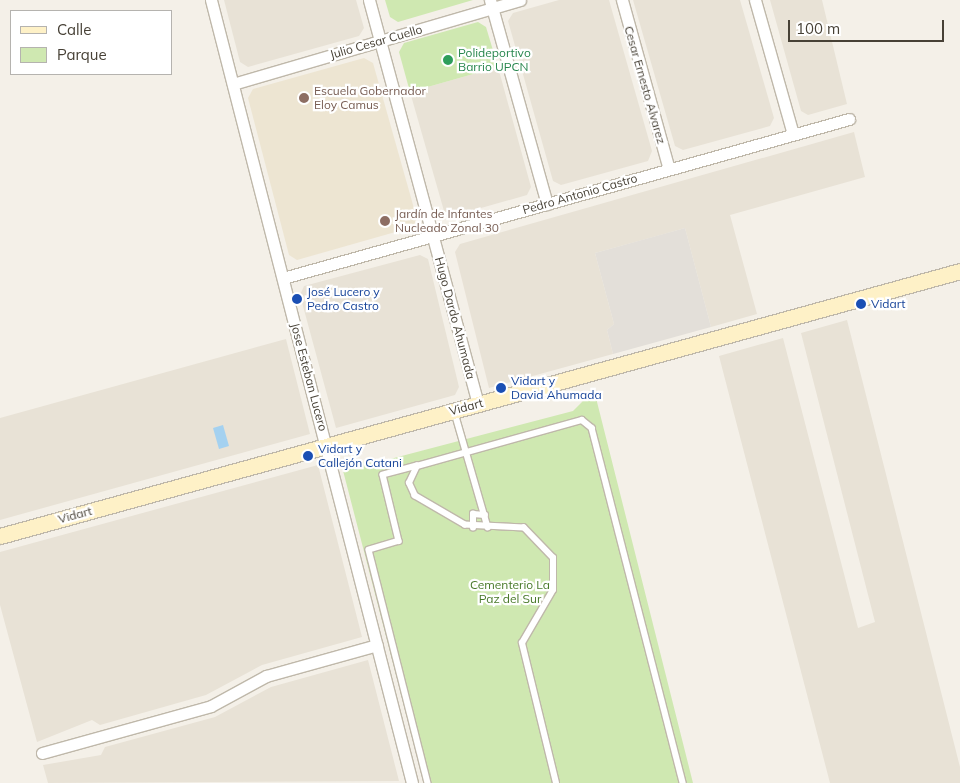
<!DOCTYPE html>
<meta charset="utf-8">
<style>
body{margin:0}
#map{position:relative;width:960px;height:783px;overflow:hidden;background:#f4f0e8;font-family:Mulish,sans-serif}
div>[style]{position:absolute}
.residential>*{inset:0;background:#e8e2d6}
.industrial>*{inset:0;background:#e3dfd9}
.education>*{inset:0;background:#ede5d2}
.green>*{inset:0;background:#cfe8b1}
.water>*{inset:0;background:#a4d1f0}
.roads{filter:drop-shadow(1px 0 #bfb8aa) drop-shadow(-1px 0 #bfb8aa) drop-shadow(0 1px #bfb8aa) drop-shadow(0 -1px #bfb8aa)}
.lane>*{height:5.5px;margin:-2.75px;padding:0 2.75px;transform-origin:2.75px;border-radius:2.75px;background:#fff}
.street>*{height:11px;margin:-5.5px;padding:0 5.5px;transform-origin:5.5px;border-radius:5.5px;background:#fff}
.secondary>*{height:15px;margin:-7.5px;padding:0 7.5px;transform-origin:7.5px;border-radius:7.5px;background:#fef1c7}
.dots>*{width:14px;height:14px;translate:-50% -50%;box-sizing:border-box;border:2px solid #fff;border-radius:50%}
span{translate:-50% -50%;white-space:nowrap;text-align:center;line-height:1.15;-webkit-text-stroke:4.5px #fff;paint-order:stroke}
.street-label{font-size:12px;color:#474136}
.leisure-label{font-size:12px;color:#27864d}
.left{translate:0 -50%;text-align:left}
.education-label{font-size:12px;color:#785e54}
.transit-label{font-size:12px;color:#164399}
.park-label{font-size:12px;color:#487929}
.legend{position:absolute;left:10px;top:10px;width:162px;height:65px;box-sizing:border-box;background:#fff;border:1px solid #b5b3af;margin:0;padding:6px 9px;list-style:none;font-size:15px;color:#474136}
.legend li{display:flex;align-items:center;gap:10px;height:25px}
.legend b{width:25px;border:1px solid #b5b3af}
.scale{position:absolute;left:788px;top:20px;width:156px;height:22px;box-sizing:border-box;border:2px solid #474136;border-top:0;padding-left:6px;font-size:15px;line-height:18px;white-space:nowrap;color:#474136;-webkit-text-stroke:4px #fff;paint-order:stroke}
</style>
<div id="map">
<div class="residential">
<div style="clip-path:polygon(224px 0,356px 0,364px 28px,359px 36px,248px 67px,240px 62px)"></div>
<div style="clip-path:polygon(559px 0,609px 0,652px 151px,648px 161px,561px 185px,553px 181px,508px 21px,513px 13px)"></div>
<div style="clip-path:polygon(633px 0,740px 0,774px 118px,770px 126px,683px 150px,675px 146px)"></div>
<div style="clip-path:polygon(770px 0,822px 0,847px 104px,808px 115px,801px 111px)"></div>
<div style="clip-path:polygon(498px 67px,531px 187px,527px 195px,453px 216px,444px 211px,410px 92px)"></div>
<div style="clip-path:polygon(854px 132px,865px 177px,730px 215px,757px 314px,711px 327px,685px 228px,664px 234px,595px 253px,614px 324px,607px 330px,613px 354px,489px 388px,455px 252px,460px 244px)"></div>
<div style="clip-path:polygon(420px 255px,428px 259px,459px 387px,455px 395px,336px 428px,300px 295px,304px 286px)"></div>
<div style="clip-path:polygon(847px 320px,960px 767px,960px 783px,830px 783px,719px 356px,783px 338px,858px 628px,875px 622px,801px 333px)"></div>
<div style="clip-path:polygon(286px 339px,310px 434px,0 520px,0 418px)"></div>
<div style="clip-path:polygon(318px 465px,362px 637px,262px 665px,206px 695px,100px 725px,92px 720px,37px 742px,0 605px,0 552px)"></div>
<div style="clip-path:polygon(368px 660px,399px 781px,48px 783px,43px 765px,101px 755px,105px 747px,215px 717px,271px 687px)"></div>
</div>
<div class="industrial">
<div style="clip-path:polygon(685px 228px,711px 327px,613px 354px,607px 330px,614px 324px,595px 253px)"></div>
</div>
<div class="education">
<div style="clip-path:polygon(364px 58px,373px 63px,417px 219px,413px 227px,297px 260px,289px 255px,248px 98px,253px 89px)"></div>
</div>
<div class="green">
<div style="clip-path:polygon(385px 0,473px 0,398px 22px,390px 17px)"></div>
<div style="clip-path:polygon(478px 22px,486px 27px,498px 67px,410px 92px,399px 52px,404px 43px)"></div>
<div style="clip-path:polygon(594px 390px,693px 783px,424px 783px,340px 459px,375px 463px,573px 411px)"></div>
</div>
<div class="water">
<div style="clip-path:polygon(223px 425px,229px 446px,219px 449px,213px 428px)"></div>
</div>
<div class="roads">
<div class="lane">
<div style="left:455px;top:413px;width:119px;rotate:73.9deg"></div>
<div style="left:417px;top:466px;width:35px;rotate:165deg"></div>
<div style="left:383px;top:475px;width:68px;rotate:76.4deg"></div>
<div style="left:399px;top:541px;width:31px;rotate:163deg"></div>
<div style="left:369px;top:550px;width:240px;rotate:75.8deg"></div>
<div style="left:473px;top:528px;width:14px;rotate:-90deg"></div>
<div style="left:473px;top:514px;width:12px;rotate:5deg"></div>
<div style="left:556px;top:783px;width:144px;rotate:-103.7deg"></div>
<div style="left:522px;top:643px;width:61px;rotate:-59.7deg"></div>
<div style="left:553px;top:590px;width:32px;rotate:-90deg"></div>
<div style="left:553px;top:558px;width:42px;rotate:-134deg"></div>
<div style="left:524px;top:528px;width:59px;rotate:-177.1deg"></div>
<div style="left:465px;top:525px;width:58px;rotate:-149.9deg"></div>
<div style="left:415px;top:496px;width:14px;rotate:-115deg"></div>
<div style="left:409px;top:483px;width:19px;rotate:-65deg"></div>
<div style="left:417px;top:466px;width:171px;rotate:-15.6deg"></div>
<div style="left:582px;top:420px;width:13px;rotate:39deg"></div>
<div style="left:592px;top:428px;width:366px;rotate:75.6deg"></div>
</div>
<div class="street">
<div style="left:211px;top:0;width:808px;rotate:75.6deg"></div>
<div style="left:369px;top:0;width:418px;rotate:74.9deg"></div>
<div style="left:490px;top:0;width:212px;rotate:74.4deg"></div>
<div style="left:622px;top:0;width:175px;rotate:74.5deg"></div>
<div style="left:755px;top:0;width:139px;rotate:74.2deg"></div>
<div style="left:233px;top:84px;width:299px;rotate:-16.3deg"></div>
<div style="left:283px;top:278px;width:588px;rotate:-15.69deg"></div>
<div style="left:42px;top:753px;width:175px;rotate:-15.5deg"></div>
<div style="left:211px;top:706px;width:63px;rotate:-28.6deg"></div>
<div style="left:266px;top:676px;width:115px;rotate:-15.6deg"></div>
</div>
<div class="secondary">
<div style="left:0;top:536px;width:996px;rotate:-15.43deg"></div>
</div>
</div>
<div class="dots">
<div style="left:448px;top:60px;background:#2e9e5b"></div>
<div style="left:304px;top:98px;background:#8d6e63"></div>
<div style="left:385px;top:221px;background:#8d6e63"></div>
<div style="left:297px;top:299px;background:#1a4fb4"></div>
<div style="left:861px;top:304px;background:#1a4fb4"></div>
<div style="left:501px;top:388px;background:#1a4fb4"></div>
<div style="left:308px;top:456px;background:#1a4fb4"></div>
</div>
<div class="street-label">
<span style="left:376px;top:42px;rotate:-16deg">Julio Cesar Cuello</span>
<span style="left:645px;top:85px;rotate:74deg">Cesar Ernesto Alvarez</span>
<span style="left:580px;top:194px;rotate:-16deg">Pedro Antonio Castro</span>
<span style="left:455px;top:318px;rotate:75deg">Hugo Dardo Ahumada</span>
<span style="left:309px;top:377px;rotate:75deg">Jose Esteban Lucero</span>
<span style="left:466px;top:407px;rotate:-15deg">Vidart</span>
<span style="left:75px;top:515px;rotate:-15deg">Vidart</span>
</div>
<div class="leisure-label">
<span class="left" style="left:458px;top:60px">Polideportivo<br>Barrio UPCN</span>
</div>
<div class="education-label">
<span class="left" style="left:314px;top:98px">Escuela Gobernador<br>Eloy Camus</span>
<span class="left" style="left:395px;top:221px">Jardín de Infantes<br>Nucleado Zonal 30</span>
</div>
<div class="transit-label">
<span class="left" style="left:307px;top:299px">José Lucero y<br>Pedro Castro</span>
<span class="left" style="left:871px;top:304px">Vidart</span>
<span class="left" style="left:511px;top:388px">Vidart y<br>David Ahumada</span>
<span class="left" style="left:318px;top:456px">Vidart y<br>Callejón Catani</span>
</div>
<div class="park-label">
<span style="left:510px;top:592px">Cementerio La<br>Paz del Sur</span>
</div>
<ul class="legend">
<li><b style="height:6px;background:#fef1c7"></b>Calle</li>
<li><b style="height:14px;background:#cfe8b1"></b>Parque</li>
</ul>
<div class="scale">100 m</div>
</div>
